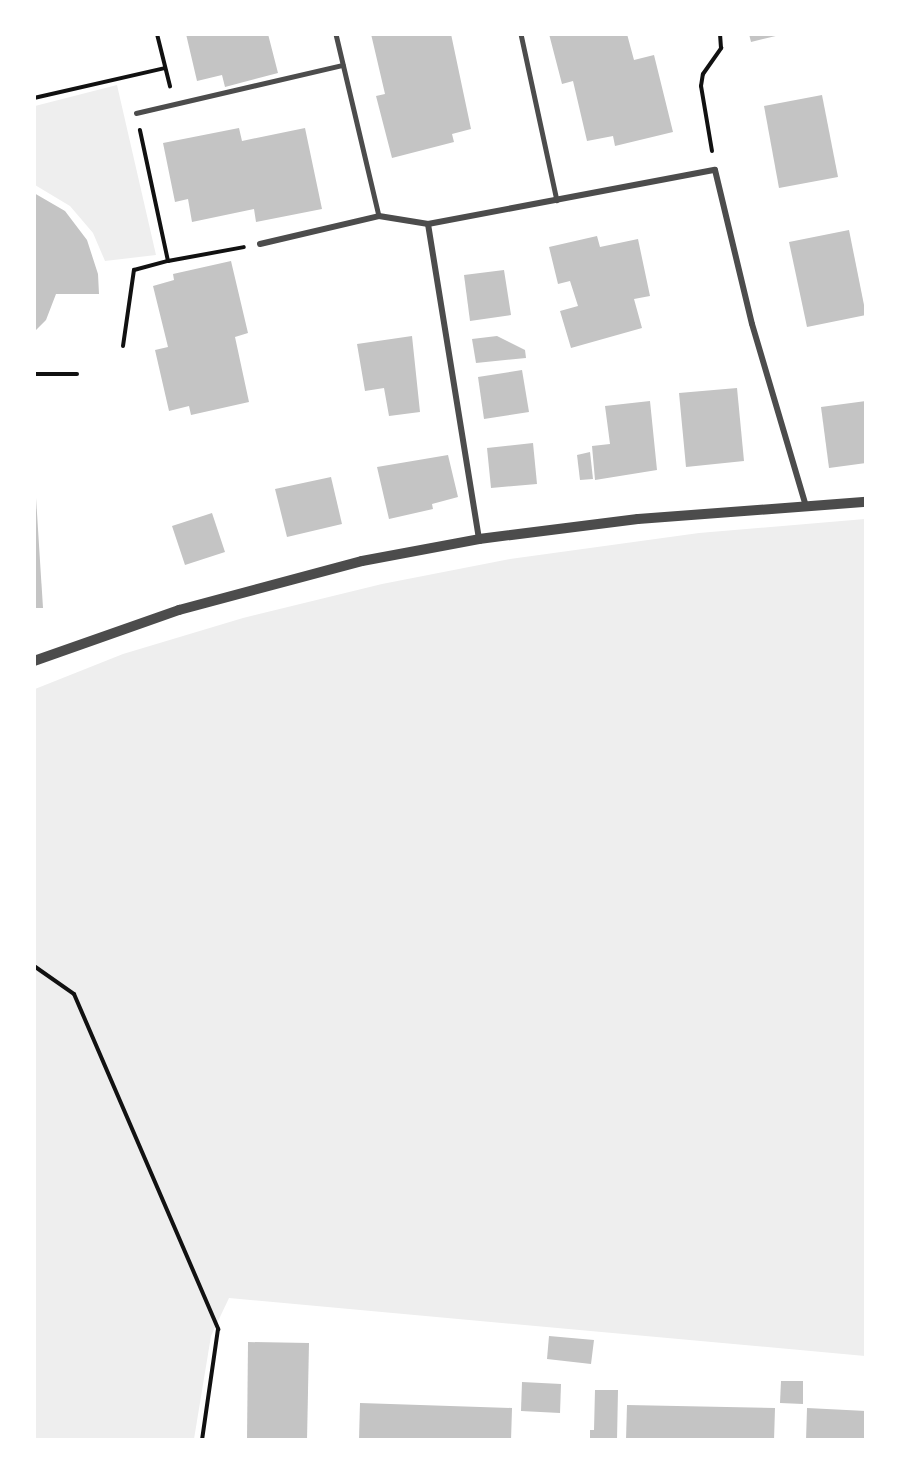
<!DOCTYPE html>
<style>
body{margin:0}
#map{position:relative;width:900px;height:1474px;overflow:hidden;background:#fff;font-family:"Golos Text",sans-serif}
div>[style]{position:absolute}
.green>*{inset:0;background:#eee}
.building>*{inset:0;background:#c4c4c4}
.path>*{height:4px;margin:-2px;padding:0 2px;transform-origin:2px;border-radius:2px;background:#111}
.service>*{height:4.5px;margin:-2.25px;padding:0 2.25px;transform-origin:2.25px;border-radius:2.25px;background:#4c4c4c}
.minor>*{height:6px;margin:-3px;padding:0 3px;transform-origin:3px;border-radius:3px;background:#4c4c4c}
.tertiary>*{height:10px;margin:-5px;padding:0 5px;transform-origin:5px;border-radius:5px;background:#4c4c4c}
span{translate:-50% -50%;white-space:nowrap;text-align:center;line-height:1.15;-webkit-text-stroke:4.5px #fff;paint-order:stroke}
.frame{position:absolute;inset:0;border:36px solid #fff;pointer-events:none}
</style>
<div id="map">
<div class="green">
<div style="clip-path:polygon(117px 85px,156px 255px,105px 261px,93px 233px,70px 206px,35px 185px,35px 106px)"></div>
<div style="clip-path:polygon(865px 519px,865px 1356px,229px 1298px,211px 1336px,194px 1439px,35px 1440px,35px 689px,123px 654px,243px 618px,382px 584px,510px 559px,699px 533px)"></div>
</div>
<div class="building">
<div style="clip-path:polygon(186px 34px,268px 34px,278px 73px,225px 87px,222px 75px,197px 81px)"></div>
<div style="clip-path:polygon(371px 34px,451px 34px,471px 129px,452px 134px,454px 142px,392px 158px,376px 96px,385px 94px)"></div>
<div style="clip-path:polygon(549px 34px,627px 34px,634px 60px,654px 55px,673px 132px,615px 146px,613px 136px,587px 141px,573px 81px,562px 84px)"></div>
<div style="clip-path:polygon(749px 34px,780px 34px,780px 35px,751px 42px)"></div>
<div style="clip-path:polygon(822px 95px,838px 177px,779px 188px,764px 106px)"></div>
<div style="clip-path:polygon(239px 128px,242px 141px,305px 128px,322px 209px,256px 222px,254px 209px,192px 222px,188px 199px,175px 202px,163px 143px)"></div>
<div style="clip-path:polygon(34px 193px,65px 211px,87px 240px,98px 274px,99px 294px,56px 294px,46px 320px,34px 332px)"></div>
<div style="clip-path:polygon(849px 230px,866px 315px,807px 327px,789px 242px)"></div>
<div style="clip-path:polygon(597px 236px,600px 247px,638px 239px,650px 296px,634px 299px,642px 328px,571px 348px,560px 311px,578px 306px,570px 281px,558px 284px,549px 247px)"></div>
<div style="clip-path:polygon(231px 261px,248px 333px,235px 337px,249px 402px,191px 415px,189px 406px,169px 411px,155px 350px,168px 347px,153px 286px,174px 280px,173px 274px)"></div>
<div style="clip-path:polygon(504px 270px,511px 315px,470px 321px,464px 275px)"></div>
<div style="clip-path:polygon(412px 336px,420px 412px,389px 416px,384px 388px,365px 391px,357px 344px)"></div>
<div style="clip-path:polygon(497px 336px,525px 350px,526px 358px,476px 363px,472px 339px)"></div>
<div style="clip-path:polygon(522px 370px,529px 412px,484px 419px,478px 377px)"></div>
<div style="clip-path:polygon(737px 388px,744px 461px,686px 467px,679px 393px)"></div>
<div style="clip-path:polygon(650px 401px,657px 470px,595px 480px,592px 446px,610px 444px,605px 406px)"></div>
<div style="clip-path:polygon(866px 401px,866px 463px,829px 468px,821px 407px)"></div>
<div style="clip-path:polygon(533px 443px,537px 484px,491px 488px,487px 448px)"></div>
<div style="clip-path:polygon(590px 452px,593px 479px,580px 480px,577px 455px)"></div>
<div style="clip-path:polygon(448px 455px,458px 497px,432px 504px,433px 509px,389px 519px,377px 467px)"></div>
<div style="clip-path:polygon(34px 466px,43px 608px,34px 608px)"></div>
<div style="clip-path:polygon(331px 477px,342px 524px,287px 537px,275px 489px)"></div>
<div style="clip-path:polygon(212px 513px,225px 552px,185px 565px,172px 526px)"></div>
<div style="clip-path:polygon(549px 1336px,594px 1340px,591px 1364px,547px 1359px)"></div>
<div style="clip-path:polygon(248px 1342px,309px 1343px,307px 1440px,247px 1440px)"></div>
<div style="clip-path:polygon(781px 1381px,803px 1381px,803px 1404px,780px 1403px)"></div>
<div style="clip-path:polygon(522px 1382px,561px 1384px,560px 1413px,521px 1411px)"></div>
<div style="clip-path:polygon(595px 1390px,618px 1390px,617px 1440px,590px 1440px,590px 1430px,594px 1430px)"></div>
<div style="clip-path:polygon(360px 1403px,512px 1408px,511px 1440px,359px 1440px)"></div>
<div style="clip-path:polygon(627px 1405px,775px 1408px,774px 1440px,626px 1440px)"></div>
<div style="clip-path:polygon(807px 1408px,866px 1411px,866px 1440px,806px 1440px)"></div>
</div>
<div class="path">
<div style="left:157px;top:34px;width:54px;rotate:76deg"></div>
<div style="left:34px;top:98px;width:134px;rotate:-12.9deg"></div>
<div style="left:712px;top:151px;width:66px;rotate:-99.6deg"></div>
<div style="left:701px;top:86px;width:12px;rotate:-81deg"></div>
<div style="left:703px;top:74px;width:32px;rotate:-55deg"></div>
<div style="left:721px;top:48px;width:14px;rotate:-94deg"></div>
<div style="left:168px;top:261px;width:77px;rotate:-10.4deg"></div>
<div style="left:123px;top:346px;width:77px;rotate:-81.8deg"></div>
<div style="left:134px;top:270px;width:35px;rotate:-15deg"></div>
<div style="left:168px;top:261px;width:134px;rotate:-102.1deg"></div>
<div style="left:34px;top:374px;width:43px"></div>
<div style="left:34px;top:966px;width:49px;rotate:35deg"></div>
<div style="left:74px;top:994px;width:365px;rotate:66.7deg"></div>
<div style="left:218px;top:1329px;width:112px;rotate:98.2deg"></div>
</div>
<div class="service">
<div style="left:336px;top:34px;width:187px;rotate:76.7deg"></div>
<div style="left:521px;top:34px;width:170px;rotate:77.8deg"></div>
<div style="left:136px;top:113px;width:212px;rotate:-13.1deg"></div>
</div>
<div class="minor">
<div style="left:428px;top:224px;width:292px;rotate:-10.7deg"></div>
<div style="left:715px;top:170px;width:158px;rotate:76.5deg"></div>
<div style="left:752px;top:324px;width:190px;rotate:73.5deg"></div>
<div style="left:260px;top:244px;width:122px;rotate:-13.2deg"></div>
<div style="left:379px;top:216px;width:50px;rotate:9.3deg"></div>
<div style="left:428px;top:224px;width:319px;rotate:80.8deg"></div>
</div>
<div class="tertiary">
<div style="left:34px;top:661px;width:154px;rotate:-19.4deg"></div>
<div style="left:179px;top:610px;width:189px;rotate:-15deg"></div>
<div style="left:362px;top:561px;width:119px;rotate:-10.6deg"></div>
<div style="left:479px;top:539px;width:160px;rotate:-7.2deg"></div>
<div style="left:638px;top:519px;width:229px;rotate:-4.3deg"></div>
</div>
<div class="frame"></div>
</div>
